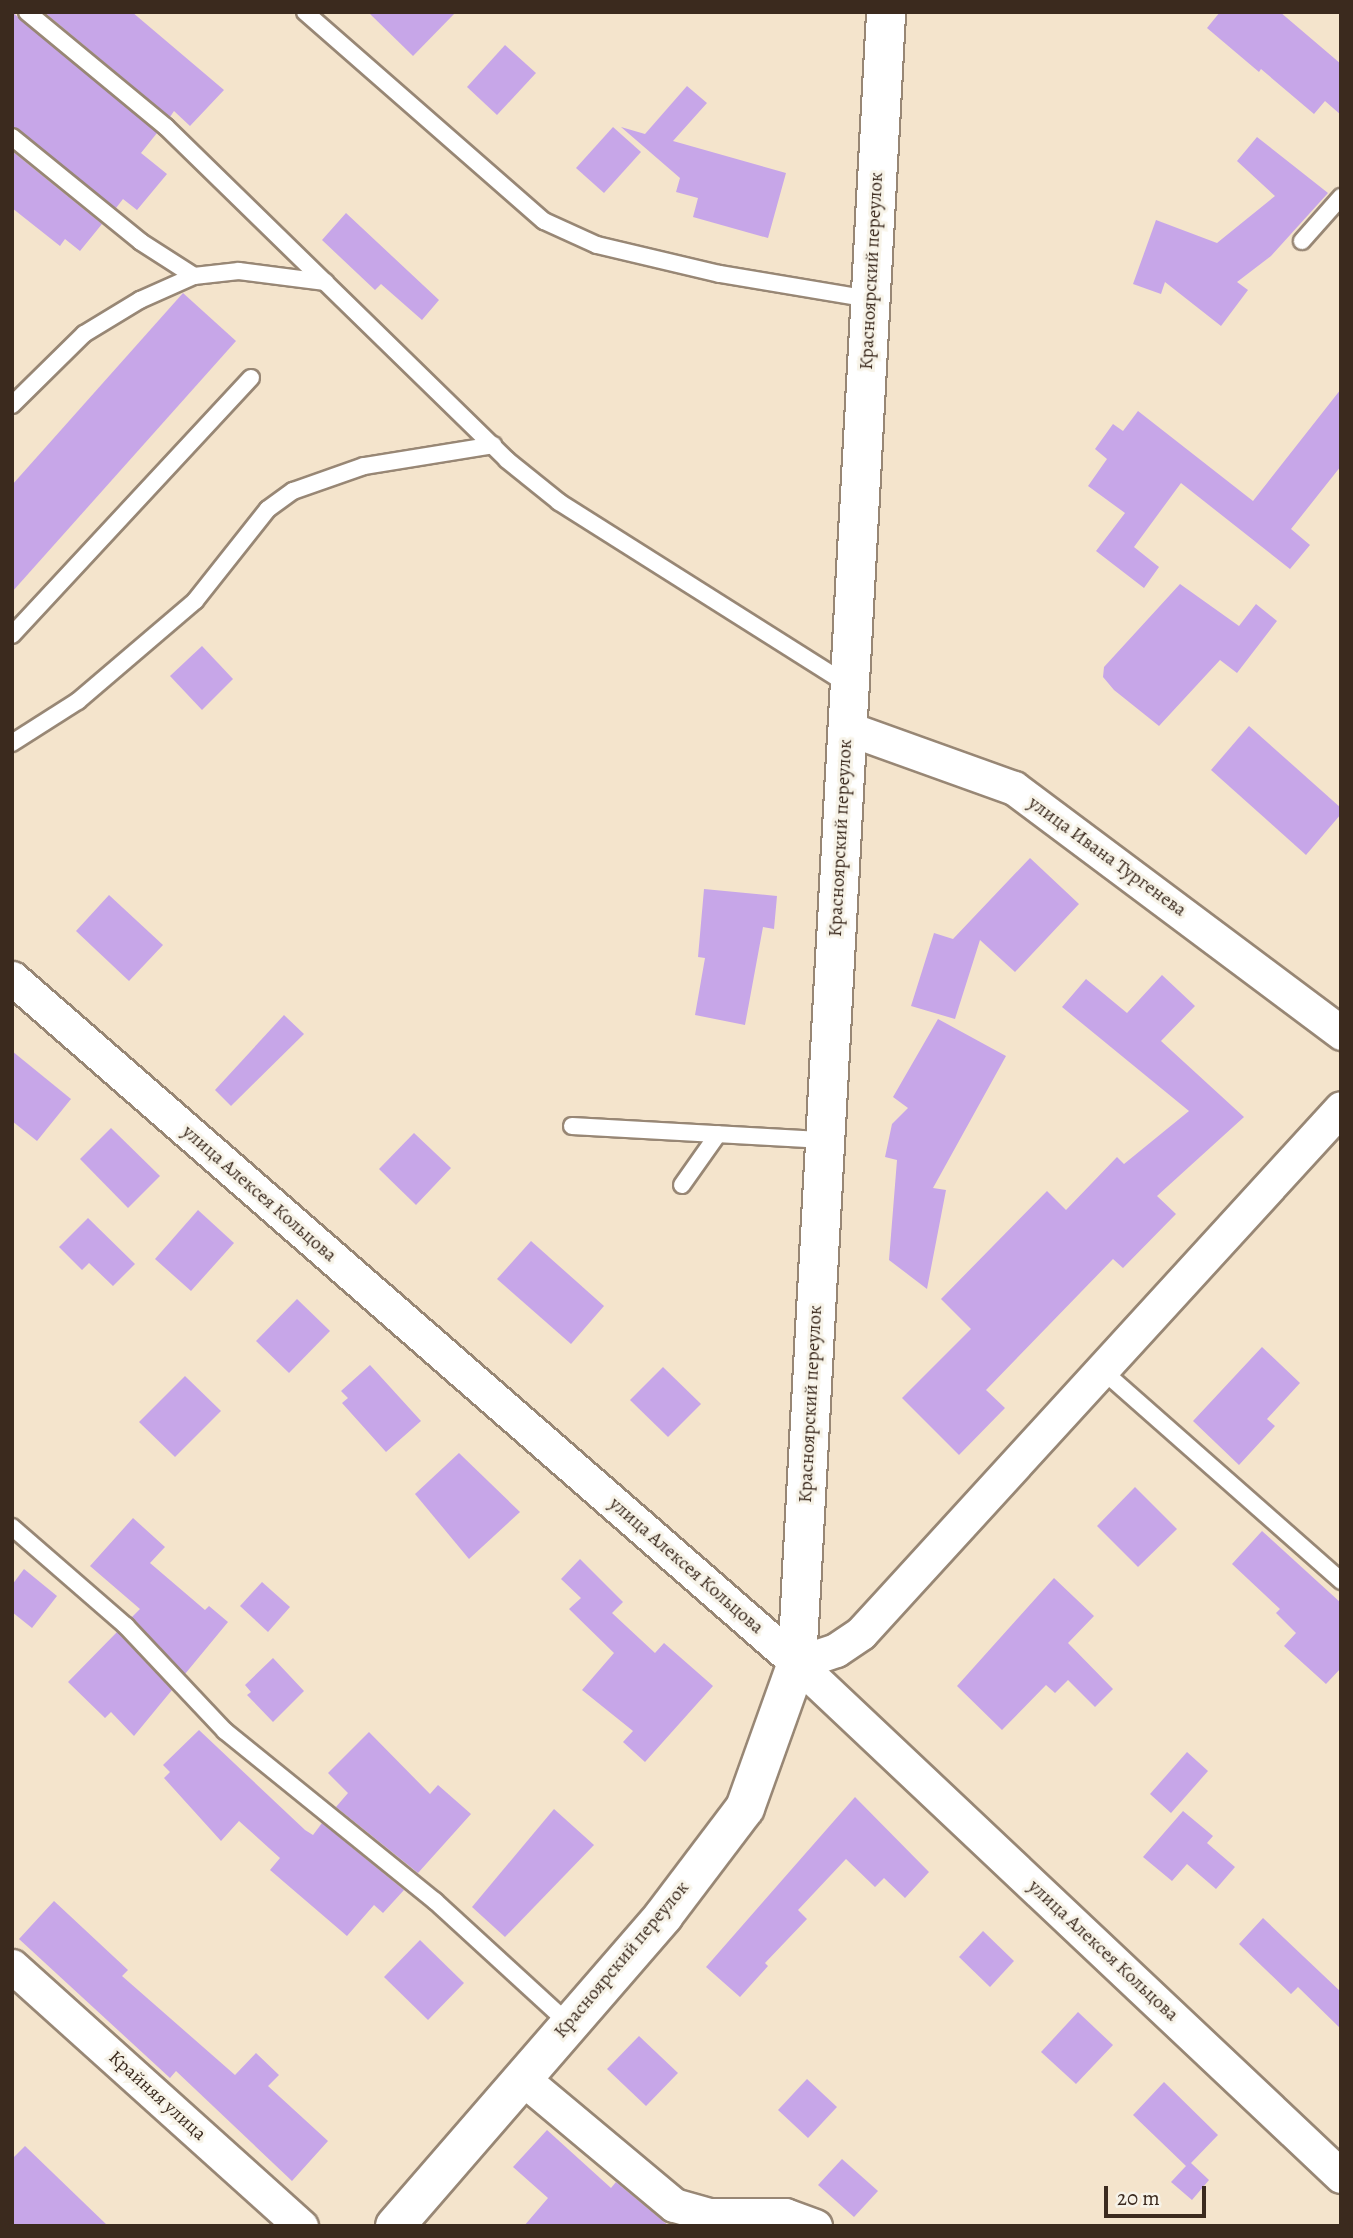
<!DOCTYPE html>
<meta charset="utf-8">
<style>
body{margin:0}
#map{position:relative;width:1353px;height:2238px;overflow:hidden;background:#f4e4cc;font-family:Alegreya,serif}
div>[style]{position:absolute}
.building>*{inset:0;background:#c7a6e8}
.roads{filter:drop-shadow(2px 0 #988775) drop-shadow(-2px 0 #988775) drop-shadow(0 2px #988775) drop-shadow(0 -2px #988775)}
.service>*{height:16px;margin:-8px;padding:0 8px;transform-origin:8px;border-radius:8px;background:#fff}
.minor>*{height:33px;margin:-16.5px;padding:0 16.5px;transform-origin:16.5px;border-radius:16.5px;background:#fff}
.secondary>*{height:38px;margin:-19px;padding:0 19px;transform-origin:19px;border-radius:19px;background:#fff}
span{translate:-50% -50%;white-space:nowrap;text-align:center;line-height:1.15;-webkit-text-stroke:6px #f7f3e8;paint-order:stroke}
.street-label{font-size:19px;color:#3b2a1e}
.frame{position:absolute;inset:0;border:14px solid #3b2a1e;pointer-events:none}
.scale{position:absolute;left:1104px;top:2186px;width:102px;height:32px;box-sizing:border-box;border:4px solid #3b2a1e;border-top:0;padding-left:9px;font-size:21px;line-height:24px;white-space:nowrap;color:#3b2a1e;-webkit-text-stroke:5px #f7f3e8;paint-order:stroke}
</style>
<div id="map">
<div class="building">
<div style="clip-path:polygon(12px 12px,157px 133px,141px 153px,167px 174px,137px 210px,123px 199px,116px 208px,12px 127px)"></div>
<div style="clip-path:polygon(44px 12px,132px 12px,224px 90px,190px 126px,174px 111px,170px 117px)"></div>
<div style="clip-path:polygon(368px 12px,456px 12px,413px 56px)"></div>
<div style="clip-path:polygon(1220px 12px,1280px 12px,1341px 64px,1341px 115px,1325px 101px,1314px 114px,1261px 69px,1259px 72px,1207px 28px)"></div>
<div style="clip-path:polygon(505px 45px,536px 73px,497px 115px,467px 87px)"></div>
<div style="clip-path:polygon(687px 86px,707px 103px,673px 141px,786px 173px,768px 238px,693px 217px,698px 198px,676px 192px,680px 178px,621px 127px,645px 134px)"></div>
<div style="clip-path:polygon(613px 127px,641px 152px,604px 193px,576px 168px)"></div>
<div style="clip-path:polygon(1257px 137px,1328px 193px,1271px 256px,1237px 282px,1248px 290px,1221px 326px,1165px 282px,1161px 294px,1133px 284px,1156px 220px,1217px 243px,1275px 196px,1237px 161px)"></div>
<div style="clip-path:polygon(12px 151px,102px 224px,80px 251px,65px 239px,60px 246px,12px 208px)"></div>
<div style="clip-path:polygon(346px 213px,439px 300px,422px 320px,381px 284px,375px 290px,322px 240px)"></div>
<div style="clip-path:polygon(183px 293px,236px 341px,12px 592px,12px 485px)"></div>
<div style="clip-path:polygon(1341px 389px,1341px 466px,1291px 529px,1310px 545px,1290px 569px,1181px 483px,1134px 547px,1159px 567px,1144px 588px,1096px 551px,1125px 513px,1088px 486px,1107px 459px,1095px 449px,1113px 424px,1123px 431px,1138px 411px,1253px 501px)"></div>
<div style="clip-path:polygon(1180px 584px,1239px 626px,1256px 604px,1277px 621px,1237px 673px,1220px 660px,1159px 726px,1114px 690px,1103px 677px,1104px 667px)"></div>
<div style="clip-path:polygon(202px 646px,233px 679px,202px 710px,170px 676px)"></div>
<div style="clip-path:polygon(1249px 726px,1341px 808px,1341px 814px,1306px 855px,1211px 770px)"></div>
<div style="clip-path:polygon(1030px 858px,1079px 904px,1015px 972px,980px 940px,955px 1019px,911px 1006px,934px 933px,953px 939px)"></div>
<div style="clip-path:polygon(704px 889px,777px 896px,774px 929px,763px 927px,745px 1025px,695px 1015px,705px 958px,698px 957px)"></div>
<div style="clip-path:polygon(109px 895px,163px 945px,129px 981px,76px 931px)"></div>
<div style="clip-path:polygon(1162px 975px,1195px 1006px,1161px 1041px,1244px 1117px,1157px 1196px,1176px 1214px,1123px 1268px,1113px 1259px,986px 1390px,1005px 1408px,959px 1455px,902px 1398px,971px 1329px,941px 1299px,1047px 1191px,1066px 1210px,1117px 1157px,1124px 1164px,1189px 1111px,1062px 1007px,1086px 979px,1127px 1013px)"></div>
<div style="clip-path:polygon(284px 1015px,304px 1034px,231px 1106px,215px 1090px)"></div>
<div style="clip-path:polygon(938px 1019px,1006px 1056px,933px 1188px,946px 1190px,927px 1289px,889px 1260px,897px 1160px,885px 1157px,892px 1124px,908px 1108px,893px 1097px)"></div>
<div style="clip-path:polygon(12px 1051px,71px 1099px,37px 1141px,12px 1121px)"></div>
<div style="clip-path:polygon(111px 1128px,160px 1176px,128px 1208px,80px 1159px)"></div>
<div style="clip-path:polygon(414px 1133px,451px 1168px,416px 1205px,379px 1169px)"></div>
<div style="clip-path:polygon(198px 1210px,234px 1243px,191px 1291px,155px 1259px)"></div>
<div style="clip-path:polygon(88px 1218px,135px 1264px,113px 1286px,89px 1263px,82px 1270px,59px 1247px)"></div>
<div style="clip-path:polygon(531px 1241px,604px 1306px,571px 1344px,497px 1279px)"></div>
<div style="clip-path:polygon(297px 1299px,330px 1331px,289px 1373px,256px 1341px)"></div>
<div style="clip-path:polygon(1262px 1347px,1300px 1383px,1267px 1419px,1275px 1426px,1239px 1465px,1193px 1421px)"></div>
<div style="clip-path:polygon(370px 1365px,421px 1421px,386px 1452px,342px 1403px,348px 1398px,341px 1391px)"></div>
<div style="clip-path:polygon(663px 1367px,701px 1404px,668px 1437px,630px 1400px)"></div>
<div style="clip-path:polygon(185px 1376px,221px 1411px,175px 1457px,139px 1422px)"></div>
<div style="clip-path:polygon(459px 1453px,520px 1512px,469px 1559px,415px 1494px)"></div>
<div style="clip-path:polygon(1135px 1487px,1177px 1529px,1138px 1567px,1097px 1526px)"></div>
<div style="clip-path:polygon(133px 1518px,165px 1547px,150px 1563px,205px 1610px,209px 1606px,228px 1622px,185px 1674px,132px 1617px,140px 1609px,90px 1566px)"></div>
<div style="clip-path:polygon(1262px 1531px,1341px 1603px,1341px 1668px,1326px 1684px,1284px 1646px,1296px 1633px,1276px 1613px,1280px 1609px,1232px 1564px)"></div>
<div style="clip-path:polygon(580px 1559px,623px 1602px,612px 1613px,655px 1653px,664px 1643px,713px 1686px,645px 1762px,623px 1742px,633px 1731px,582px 1690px,614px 1653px,569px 1609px,581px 1598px,561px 1579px)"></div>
<div style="clip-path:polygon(24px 1569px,57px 1596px,32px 1628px,12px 1612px,12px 1585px)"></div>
<div style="clip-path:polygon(1054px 1578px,1094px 1616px,1068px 1643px,1113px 1689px,1095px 1707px,1068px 1680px,1055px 1693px,1046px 1685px,1002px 1730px,957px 1686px)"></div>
<div style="clip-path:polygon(262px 1582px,290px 1607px,268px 1632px,240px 1606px)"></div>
<div style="clip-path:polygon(117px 1632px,172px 1690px,134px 1736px,111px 1712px,105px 1718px,68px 1682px)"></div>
<div style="clip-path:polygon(273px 1658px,304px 1691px,273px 1722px,247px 1695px,251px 1692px,245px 1685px)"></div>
<div style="clip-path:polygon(199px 1730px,305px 1830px,313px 1835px,322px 1823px,404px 1890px,383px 1913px,374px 1905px,347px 1936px,270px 1870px,280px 1858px,239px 1821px,221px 1841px,164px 1778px,170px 1772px,163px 1765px)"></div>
<div style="clip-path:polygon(369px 1732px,430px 1794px,438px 1785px,471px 1814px,418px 1873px,336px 1807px,348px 1793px,328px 1773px)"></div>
<div style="clip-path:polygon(1187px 1752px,1208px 1771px,1171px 1813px,1150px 1794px)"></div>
<div style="clip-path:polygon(855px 1797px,929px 1872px,905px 1898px,884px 1878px,875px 1887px,846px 1859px,798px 1910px,807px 1919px,765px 1963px,768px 1966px,740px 1997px,706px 1967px)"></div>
<div style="clip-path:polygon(554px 1809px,594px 1845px,505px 1937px,472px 1907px)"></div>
<div style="clip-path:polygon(1183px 1811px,1213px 1836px,1207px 1843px,1235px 1867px,1216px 1889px,1187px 1864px,1172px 1881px,1143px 1857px)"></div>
<div style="clip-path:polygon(54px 1901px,128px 1970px,122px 1976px,235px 2075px,256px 2053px,279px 2075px,268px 2086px,328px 2141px,292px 2181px,176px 2071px,170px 2078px,19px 1939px)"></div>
<div style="clip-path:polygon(1263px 1918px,1341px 1992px,1341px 2029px,1298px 1987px,1291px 1994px,1239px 1944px)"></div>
<div style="clip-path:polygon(983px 1931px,1014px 1961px,990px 1987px,959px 1957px)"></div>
<div style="clip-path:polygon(420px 1940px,464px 1983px,428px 2020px,384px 1977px)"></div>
<div style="clip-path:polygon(1078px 2012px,1113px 2045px,1076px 2084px,1041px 2052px)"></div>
<div style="clip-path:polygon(639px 2036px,678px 2073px,646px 2106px,607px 2069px)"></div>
<div style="clip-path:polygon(807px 2079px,837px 2107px,808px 2138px,778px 2110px)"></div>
<div style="clip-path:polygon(1164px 2082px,1218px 2135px,1191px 2163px,1209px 2180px,1192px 2200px,1171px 2182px,1186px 2166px,1133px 2115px)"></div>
<div style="clip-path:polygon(547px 2130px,611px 2188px,616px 2182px,669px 2226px,524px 2226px,548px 2198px,513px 2167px)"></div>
<div style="clip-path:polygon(25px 2146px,108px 2226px,12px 2226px,12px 2159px)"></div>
<div style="clip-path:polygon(842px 2159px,878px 2191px,854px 2217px,818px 2185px)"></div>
</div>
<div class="roads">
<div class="service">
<div style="left:27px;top:12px;width:180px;rotate:39.6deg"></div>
<div style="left:166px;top:127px;width:477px;rotate:44.3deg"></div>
<div style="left:507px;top:460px;width:67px;rotate:38.9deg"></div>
<div style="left:559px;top:502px;width:341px;rotate:32.3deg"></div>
<div style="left:305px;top:12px;width:317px;rotate:41.2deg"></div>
<div style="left:544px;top:221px;width:58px;rotate:24.4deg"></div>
<div style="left:597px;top:245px;width:126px;rotate:13.3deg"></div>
<div style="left:720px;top:274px;width:152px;rotate:9.5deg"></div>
<div style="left:12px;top:137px;width:166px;rotate:39.1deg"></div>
<div style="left:141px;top:242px;width:63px;rotate:32.7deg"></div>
<div style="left:1302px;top:241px;width:59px;rotate:-48.4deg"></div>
<div style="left:12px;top:405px;width:101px;rotate:-44.6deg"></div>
<div style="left:84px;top:334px;width:66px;rotate:-31.3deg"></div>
<div style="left:140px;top:300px;width:59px;rotate:-24deg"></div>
<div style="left:194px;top:276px;width:45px;rotate:-6.3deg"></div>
<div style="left:239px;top:271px;width:87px;rotate:7.3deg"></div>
<div style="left:12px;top:635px;width:351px;rotate:-47.1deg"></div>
<div style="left:12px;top:743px;width:78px;rotate:-32.5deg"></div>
<div style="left:78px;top:701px;width:154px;rotate:-40.5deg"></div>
<div style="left:195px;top:601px;width:117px;rotate:-51.6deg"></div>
<div style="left:268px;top:509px;width:31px;rotate:-36deg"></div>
<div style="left:293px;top:491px;width:75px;rotate:-19.4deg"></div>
<div style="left:364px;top:466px;width:131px;rotate:-9.2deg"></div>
<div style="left:572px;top:1126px;width:253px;rotate:3.2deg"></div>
<div style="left:682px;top:1185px;width:62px;rotate:-54.8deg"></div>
<div style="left:1102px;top:1370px;width:319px;rotate:41.4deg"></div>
<div style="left:12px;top:1527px;width:151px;rotate:41deg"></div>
<div style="left:126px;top:1626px;width:144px;rotate:46.7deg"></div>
<div style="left:225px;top:1731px;width:270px;rotate:39deg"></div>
<div style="left:435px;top:1901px;width:182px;rotate:42.5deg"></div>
</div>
<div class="minor">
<div style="left:847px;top:728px;width:177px;rotate:19.8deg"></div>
<div style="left:1014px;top:788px;width:409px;rotate:36.8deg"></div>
<div style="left:12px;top:978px;width:1042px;rotate:41.11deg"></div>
<div style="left:797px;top:1663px;width:748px;rotate:43.32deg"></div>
<div style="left:797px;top:1663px;width:41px;rotate:-18.4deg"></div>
<div style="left:836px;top:1650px;width:30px;rotate:-34deg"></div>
<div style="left:861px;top:1633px;width:711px;rotate:-47.56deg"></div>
<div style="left:12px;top:1966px;width:389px;rotate:42deg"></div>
<div style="left:522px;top:2078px;width:198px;rotate:39.9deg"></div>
<div style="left:674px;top:2205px;width:36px;rotate:16deg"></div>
<div style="left:709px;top:2215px;width:76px"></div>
<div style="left:785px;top:2215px;width:32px;rotate:20deg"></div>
</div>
<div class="secondary">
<div style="left:395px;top:2226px;width:411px;rotate:-49.1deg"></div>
<div style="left:664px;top:1915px;width:134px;rotate:-52.9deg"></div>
<div style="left:745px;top:1808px;width:154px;rotate:-70.3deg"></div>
<div style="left:797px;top:1663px;width:1653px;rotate:-86.91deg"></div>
</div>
</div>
<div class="street-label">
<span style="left:872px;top:271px;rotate:-87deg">Красноярский переулок</span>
<span style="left:841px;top:838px;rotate:-87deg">Красноярский переулок</span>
<span style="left:1107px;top:857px;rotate:36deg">улица Ивана Тургенева</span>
<span style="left:259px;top:1194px;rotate:41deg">улица Алексея Кольцова</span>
<span style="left:811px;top:1404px;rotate:-87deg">Красноярский переулок</span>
<span style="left:686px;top:1566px;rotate:41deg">улица Алексея Кольцова</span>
<span style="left:1103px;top:1951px;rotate:43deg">улица Алексея Кольцова</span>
<span style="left:622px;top:1960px;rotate:-50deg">Красноярский переулок</span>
<span style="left:157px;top:2096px;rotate:42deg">Крайняя улица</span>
</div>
<div class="frame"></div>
<div class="scale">20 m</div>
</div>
